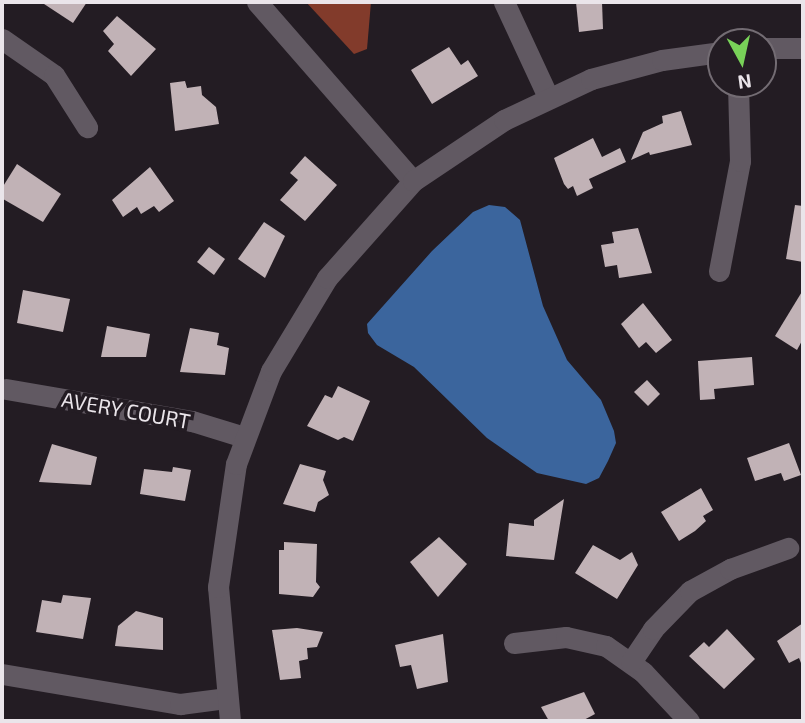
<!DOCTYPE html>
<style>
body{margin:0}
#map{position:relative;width:805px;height:723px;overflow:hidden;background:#231c23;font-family:"Exo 2",sans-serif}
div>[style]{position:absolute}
.forest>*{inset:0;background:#823b2b}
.water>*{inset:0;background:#3b659d}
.building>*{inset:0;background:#c1b2b6}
.minor>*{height:21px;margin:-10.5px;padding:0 10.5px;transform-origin:10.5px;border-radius:10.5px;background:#615962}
span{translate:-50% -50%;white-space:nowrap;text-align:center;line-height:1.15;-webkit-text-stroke:7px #231c23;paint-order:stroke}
.street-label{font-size:21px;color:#eae5ea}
.frame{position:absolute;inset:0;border:4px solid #eae5ea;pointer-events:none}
.north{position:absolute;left:707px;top:28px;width:70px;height:70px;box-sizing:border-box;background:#231c23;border:2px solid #736c73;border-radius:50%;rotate:172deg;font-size:19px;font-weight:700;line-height:28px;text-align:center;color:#eae5ea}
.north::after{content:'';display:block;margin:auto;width:24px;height:32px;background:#78d158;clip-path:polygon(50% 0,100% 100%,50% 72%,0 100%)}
</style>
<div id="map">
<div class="forest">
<div style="clip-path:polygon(306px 2px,371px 2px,367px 49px,354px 54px)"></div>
</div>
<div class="water">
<div style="clip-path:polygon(489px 205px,505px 207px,520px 220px,543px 306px,567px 360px,601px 400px,614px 431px,616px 443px,608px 461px,599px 478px,586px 484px,537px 473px,487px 438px,414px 367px,377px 345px,368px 333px,367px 324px,432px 251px,473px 212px)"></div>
</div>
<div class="building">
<div style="clip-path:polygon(41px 2px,87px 2px,73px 23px)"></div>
<div style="clip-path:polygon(576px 2px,602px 2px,603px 29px,579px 32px)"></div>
<div style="clip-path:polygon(117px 16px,156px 49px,131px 76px,108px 51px,114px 44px,103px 31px)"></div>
<div style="clip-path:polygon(449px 47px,461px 65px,468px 60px,478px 76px,432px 104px,411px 70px)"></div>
<div style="clip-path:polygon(185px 81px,187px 88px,201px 86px,202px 95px,216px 107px,219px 124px,175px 131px,170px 83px)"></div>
<div style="clip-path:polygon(681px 111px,692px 145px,650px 155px,649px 152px,631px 160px,643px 132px,663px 123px,662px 116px)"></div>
<div style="clip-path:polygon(593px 138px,602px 157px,620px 148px,626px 162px,589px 179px,593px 188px,577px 196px,573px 186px,568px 189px,564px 184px,554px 158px)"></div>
<div style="clip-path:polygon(305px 156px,337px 185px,305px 221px,280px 200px,298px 180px,290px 173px)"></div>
<div style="clip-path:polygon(17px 164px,61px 194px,43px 222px,3px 199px,2px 188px)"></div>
<div style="clip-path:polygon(150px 167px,174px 201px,159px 212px,154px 206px,141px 214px,137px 207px,123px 217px,112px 200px)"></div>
<div style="clip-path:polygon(795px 205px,803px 206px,803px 262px,786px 259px)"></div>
<div style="clip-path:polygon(264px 222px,285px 236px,265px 278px,238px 259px)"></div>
<div style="clip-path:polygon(638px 228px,652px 273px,619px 278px,617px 265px,605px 267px,601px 245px,614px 243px,612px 232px)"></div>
<div style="clip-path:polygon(209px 247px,225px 259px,214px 275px,197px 262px)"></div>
<div style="clip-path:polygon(23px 290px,70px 299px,63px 332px,17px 323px)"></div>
<div style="clip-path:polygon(803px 290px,803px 339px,797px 350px,775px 336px)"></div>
<div style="clip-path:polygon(643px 303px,672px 340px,656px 353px,646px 342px,639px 348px,621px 324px)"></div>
<div style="clip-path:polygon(107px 326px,150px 334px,146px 357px,101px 357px)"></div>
<div style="clip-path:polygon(190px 328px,219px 333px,217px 345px,229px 348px,225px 375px,180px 372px)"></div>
<div style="clip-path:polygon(752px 357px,754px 385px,714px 389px,715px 399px,700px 400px,698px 361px)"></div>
<div style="clip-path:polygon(647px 380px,660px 394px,648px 406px,634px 392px)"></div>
<div style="clip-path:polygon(338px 386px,370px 401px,353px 441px,344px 437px,338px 440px,307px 426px,325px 395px,332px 398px)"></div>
<div style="clip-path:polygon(789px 443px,801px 475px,784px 481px,781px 473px,755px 481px,747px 458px)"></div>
<div style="clip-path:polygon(52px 444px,97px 457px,91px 485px,39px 482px)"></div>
<div style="clip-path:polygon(300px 464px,326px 471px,323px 480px,329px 495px,318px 502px,315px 512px,283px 504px)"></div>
<div style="clip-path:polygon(173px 467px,191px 470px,185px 501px,140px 494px,144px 469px,172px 472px)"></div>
<div style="clip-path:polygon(701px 488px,713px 510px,703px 516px,706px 521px,695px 531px,679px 541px,661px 512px)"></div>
<div style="clip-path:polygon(564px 499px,554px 560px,506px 556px,509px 523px,534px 526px,534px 520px)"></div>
<div style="clip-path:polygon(439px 537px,467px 564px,438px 597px,410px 562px)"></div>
<div style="clip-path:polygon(284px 542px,317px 544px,316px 582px,320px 587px,313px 597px,279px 594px,279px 550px,284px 550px)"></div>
<div style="clip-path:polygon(593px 545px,620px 560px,632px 552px,638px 565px,617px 599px,575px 573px)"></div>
<div style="clip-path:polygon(63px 595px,91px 598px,83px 639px,36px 632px,42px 600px,61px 603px)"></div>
<div style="clip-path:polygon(136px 611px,163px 618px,163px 650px,115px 646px,118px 626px)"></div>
<div style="clip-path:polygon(803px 623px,803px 668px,799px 658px,789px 663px,777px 641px)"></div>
<div style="clip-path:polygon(297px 628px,323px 632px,317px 647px,307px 648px,308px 659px,299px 661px,301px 678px,280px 680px,272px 630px)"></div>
<div style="clip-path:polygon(727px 629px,755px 659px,724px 689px,689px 656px,704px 642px,709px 647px)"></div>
<div style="clip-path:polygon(443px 634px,448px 682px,417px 689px,411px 665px,400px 667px,395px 645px)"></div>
<div style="clip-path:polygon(584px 692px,595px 714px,582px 721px,549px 721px,541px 707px)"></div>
</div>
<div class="minor">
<div style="left:257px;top:2px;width:237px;rotate:48.9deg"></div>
<div style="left:504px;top:2px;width:105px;rotate:65.1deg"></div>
<div style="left:2px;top:39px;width:63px;rotate:34.7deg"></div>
<div style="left:54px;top:75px;width:62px;rotate:57.6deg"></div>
<div style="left:763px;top:48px;width:40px"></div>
<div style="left:719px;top:271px;width:112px;rotate:-79.2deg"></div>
<div style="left:740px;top:161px;width:77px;rotate:-91.5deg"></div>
<div style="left:6px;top:389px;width:189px;rotate:9.8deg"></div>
<div style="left:192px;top:421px;width:54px;rotate:17.1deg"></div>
<div style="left:514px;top:643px;width:52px;rotate:-6.6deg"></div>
<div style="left:566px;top:637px;width:41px;rotate:12.7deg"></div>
<div style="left:606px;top:646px;width:45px;rotate:35.1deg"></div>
<div style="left:643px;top:672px;width:67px;rotate:46.8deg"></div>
<div style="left:631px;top:662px;width:40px;rotate:-56deg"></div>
<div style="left:653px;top:629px;width:53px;rotate:-45.8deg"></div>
<div style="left:690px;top:591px;width:46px;rotate:-28.8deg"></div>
<div style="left:730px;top:569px;width:62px;rotate:-19.9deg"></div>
<div style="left:2px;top:674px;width:181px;rotate:9.6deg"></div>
<div style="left:180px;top:704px;width:46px;rotate:-7.4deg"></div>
<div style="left:230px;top:721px;width:135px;rotate:-95.1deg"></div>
<div style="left:218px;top:587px;width:124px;rotate:-81.7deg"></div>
<div style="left:236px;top:464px;width:99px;rotate:-69.4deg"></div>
<div style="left:271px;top:371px;width:109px;rotate:-58.9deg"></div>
<div style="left:327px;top:278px;width:130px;rotate:-48.4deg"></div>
<div style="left:413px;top:181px;width:110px;rotate:-33.8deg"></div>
<div style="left:504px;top:120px;width:96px;rotate:-25.2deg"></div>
<div style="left:591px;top:79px;width:73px;rotate:-15deg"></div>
<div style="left:662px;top:60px;width:60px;rotate:-7.7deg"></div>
</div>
<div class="street-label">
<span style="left:126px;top:410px;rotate:10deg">AVERY COURT</span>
</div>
<div class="frame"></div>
<div class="north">N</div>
</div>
